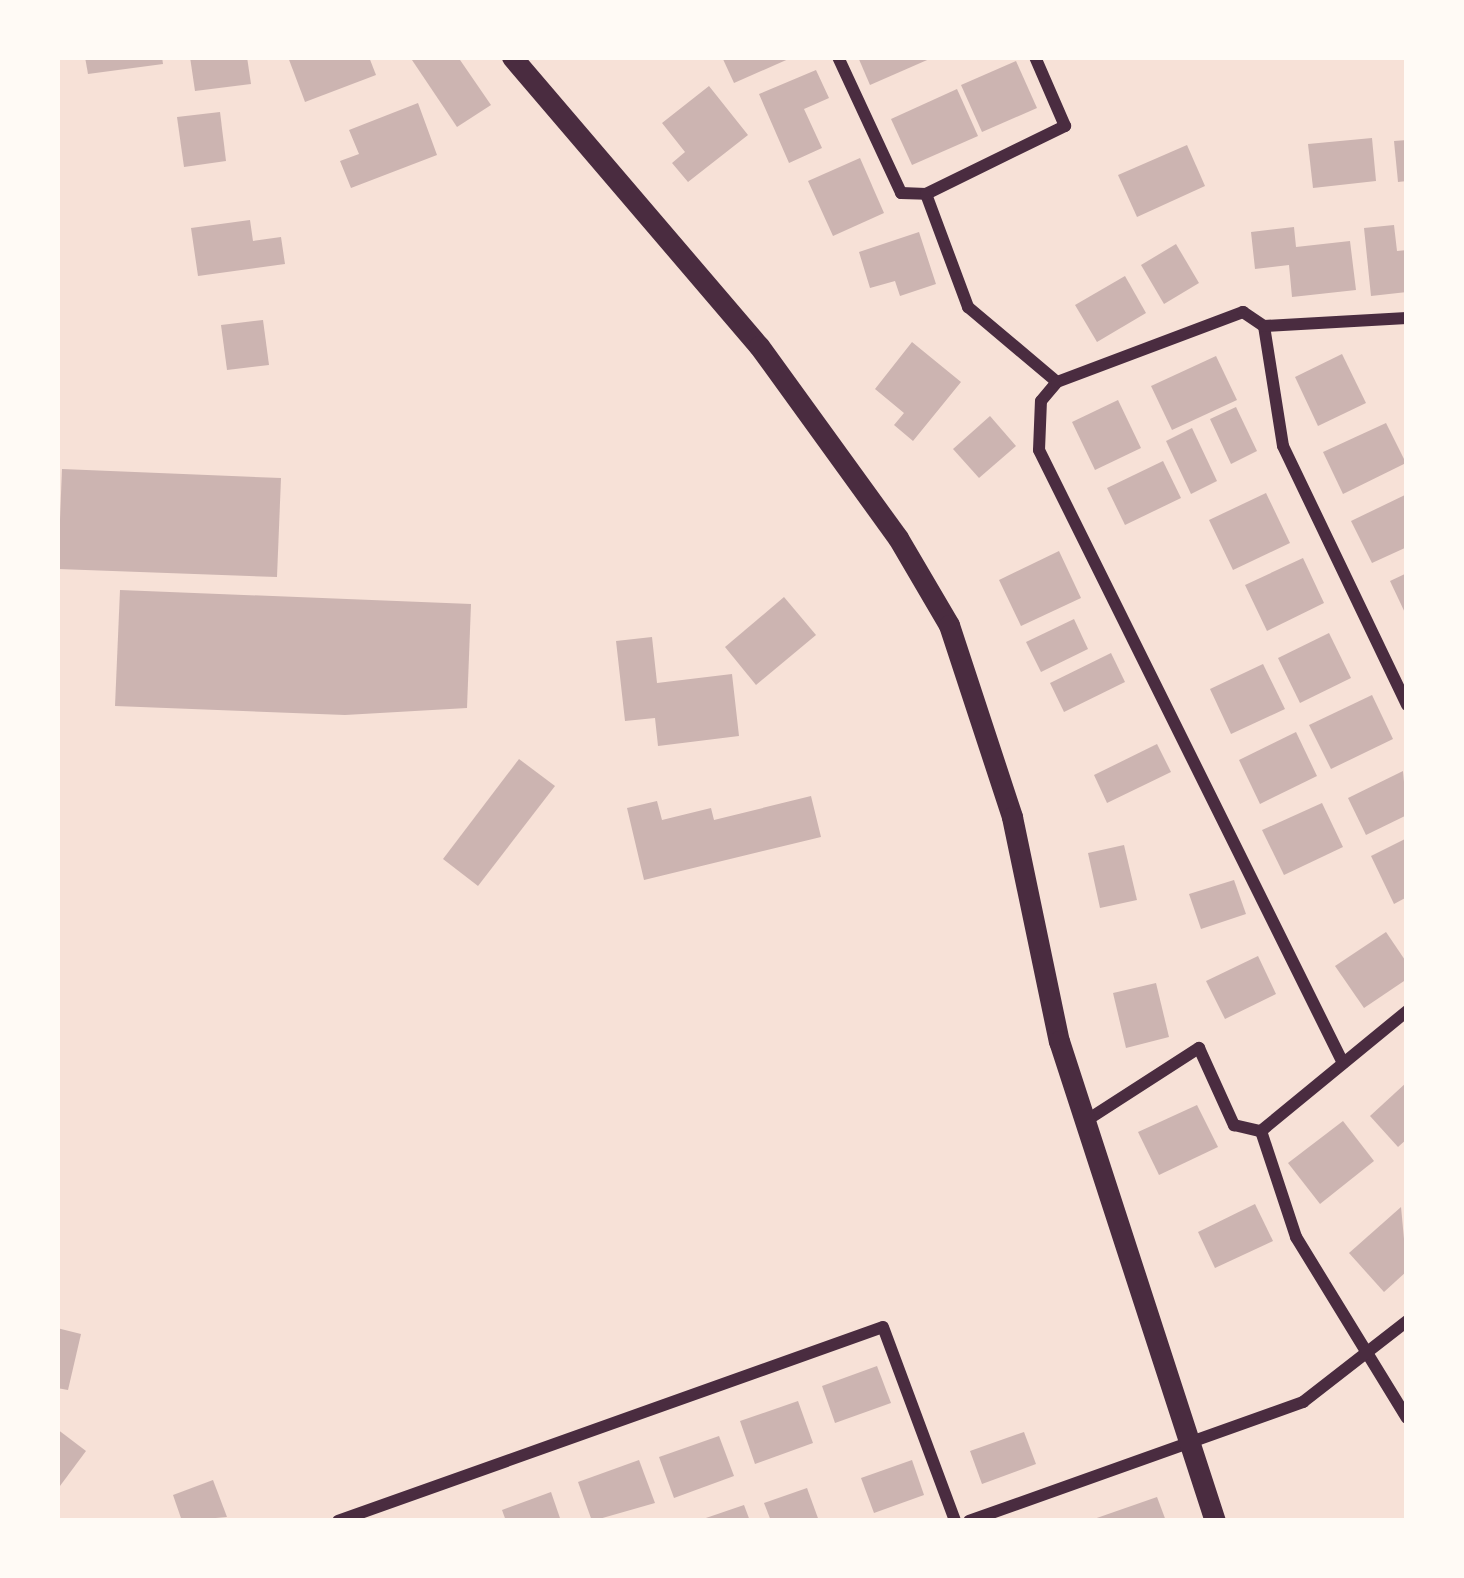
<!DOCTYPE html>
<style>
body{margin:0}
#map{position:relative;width:1464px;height:1578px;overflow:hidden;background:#f7e1d7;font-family:"Roboto Serif",serif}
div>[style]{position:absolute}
.building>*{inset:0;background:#ccb4b1}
.minor>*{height:12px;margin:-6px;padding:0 6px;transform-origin:6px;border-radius:6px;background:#4a2c40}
.tertiary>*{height:21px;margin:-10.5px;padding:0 10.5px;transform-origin:10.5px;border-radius:10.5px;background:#4a2c40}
span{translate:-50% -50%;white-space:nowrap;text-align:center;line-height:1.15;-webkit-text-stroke:9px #fffaf5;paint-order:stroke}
.frame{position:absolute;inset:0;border:60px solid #fffaf5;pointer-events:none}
</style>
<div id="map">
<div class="building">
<div style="clip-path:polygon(85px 57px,162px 57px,163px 64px,88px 74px)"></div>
<div style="clip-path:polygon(190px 57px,247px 57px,251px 84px,195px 91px)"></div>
<div style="clip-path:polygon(288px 57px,369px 57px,376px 75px,305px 102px)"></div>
<div style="clip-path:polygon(418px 57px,458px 57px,491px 105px,457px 127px,412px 60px)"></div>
<div style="clip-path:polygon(722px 57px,793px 57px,734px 83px)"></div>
<div style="clip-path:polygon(858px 57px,934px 57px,870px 85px)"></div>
<div style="clip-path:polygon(1016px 61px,1037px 108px,982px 132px,961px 85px)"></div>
<div style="clip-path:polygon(816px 70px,829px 98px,804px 109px,822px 148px,789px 163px,759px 94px)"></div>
<div style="clip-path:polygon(709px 86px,748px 135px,688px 182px,672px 163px,685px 152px,662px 123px)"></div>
<div style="clip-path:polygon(957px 89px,978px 136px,912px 165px,891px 119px)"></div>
<div style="clip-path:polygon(418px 103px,437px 155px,351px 188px,340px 161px,359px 154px,349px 130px)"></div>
<div style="clip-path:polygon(220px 112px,226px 161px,184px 167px,177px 117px)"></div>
<div style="clip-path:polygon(1372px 138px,1376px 181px,1313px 188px,1308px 144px)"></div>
<div style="clip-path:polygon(1407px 140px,1407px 181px,1398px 182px,1394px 141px)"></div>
<div style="clip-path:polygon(1187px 145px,1205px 186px,1137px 217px,1118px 175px)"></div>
<div style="clip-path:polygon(860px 158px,884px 213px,833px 236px,808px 181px)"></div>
<div style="clip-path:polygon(250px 220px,253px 241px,281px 237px,285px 264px,198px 276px,191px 228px)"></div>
<div style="clip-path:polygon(1394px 225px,1397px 251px,1407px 250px,1407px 292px,1371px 296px,1364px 228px)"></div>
<div style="clip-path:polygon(1294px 227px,1296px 247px,1350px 241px,1356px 290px,1292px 297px,1289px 265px,1255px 269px,1251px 232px)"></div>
<div style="clip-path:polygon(919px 232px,936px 284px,900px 296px,895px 281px,870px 288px,859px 252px)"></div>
<div style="clip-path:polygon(1176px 244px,1199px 283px,1164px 304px,1141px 265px)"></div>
<div style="clip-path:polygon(1125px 276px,1146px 313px,1097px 342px,1075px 305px)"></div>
<div style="clip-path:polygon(263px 320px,269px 365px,227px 370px,221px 325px)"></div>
<div style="clip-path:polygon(912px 342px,961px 382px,913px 441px,894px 425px,904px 413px,875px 389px)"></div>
<div style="clip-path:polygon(1342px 354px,1366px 403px,1318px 426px,1295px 377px)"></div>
<div style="clip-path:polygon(1216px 356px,1237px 400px,1172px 430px,1151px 386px)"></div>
<div style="clip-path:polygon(1118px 400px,1141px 448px,1095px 470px,1072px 422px)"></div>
<div style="clip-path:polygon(1236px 407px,1257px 451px,1231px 464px,1210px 419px)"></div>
<div style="clip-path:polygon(990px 416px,1016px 446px,979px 478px,953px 449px)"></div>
<div style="clip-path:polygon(1386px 423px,1406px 463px,1343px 494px,1323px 452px)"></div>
<div style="clip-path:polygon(1192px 428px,1217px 481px,1191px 494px,1166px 441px)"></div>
<div style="clip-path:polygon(1163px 461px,1181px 498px,1125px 525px,1107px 488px)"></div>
<div style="clip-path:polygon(62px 469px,281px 478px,277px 577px,58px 569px)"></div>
<div style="clip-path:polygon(1266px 493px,1290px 543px,1233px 570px,1209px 520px)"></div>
<div style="clip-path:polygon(1407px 494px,1407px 547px,1372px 563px,1351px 521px)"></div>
<div style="clip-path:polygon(1059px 551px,1081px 598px,1021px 626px,999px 580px)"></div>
<div style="clip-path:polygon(1303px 558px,1324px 603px,1267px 631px,1245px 585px)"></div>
<div style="clip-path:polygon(1407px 573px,1407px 617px,1390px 581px)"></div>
<div style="clip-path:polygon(120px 590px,471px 604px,467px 708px,345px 715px,115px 706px)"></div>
<div style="clip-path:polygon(784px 597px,816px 635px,756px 685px,725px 647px)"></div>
<div style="clip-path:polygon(1074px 619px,1088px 649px,1041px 672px,1026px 642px)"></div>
<div style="clip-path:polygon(1329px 633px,1351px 678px,1300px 703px,1278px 658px)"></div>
<div style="clip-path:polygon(652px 637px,657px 683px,732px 674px,739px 736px,658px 746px,655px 718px,625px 721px,616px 641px)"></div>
<div style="clip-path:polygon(1111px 653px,1125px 682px,1064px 712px,1050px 683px)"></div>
<div style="clip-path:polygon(1263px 664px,1285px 709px,1231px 734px,1210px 689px)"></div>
<div style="clip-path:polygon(1372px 695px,1393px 739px,1331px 769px,1309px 725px)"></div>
<div style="clip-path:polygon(1296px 732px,1317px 776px,1260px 804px,1239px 760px)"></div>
<div style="clip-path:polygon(1157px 744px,1171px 772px,1107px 803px,1094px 775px)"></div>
<div style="clip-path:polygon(519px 759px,555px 786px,478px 886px,443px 859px)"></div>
<div style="clip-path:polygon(1403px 771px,1407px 815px,1366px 835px,1348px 798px)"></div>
<div style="clip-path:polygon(811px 796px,821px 837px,644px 880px,627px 808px,657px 801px,662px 820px,711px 808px,714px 820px)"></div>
<div style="clip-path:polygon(1322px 803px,1343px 847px,1284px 875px,1262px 830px)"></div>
<div style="clip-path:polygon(1407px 838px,1407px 897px,1394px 904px,1371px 856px)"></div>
<div style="clip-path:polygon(1124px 845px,1137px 900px,1100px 908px,1088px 853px)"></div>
<div style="clip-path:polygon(1234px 880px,1246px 914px,1201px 929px,1189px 894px)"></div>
<div style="clip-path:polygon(1386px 932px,1407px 963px,1407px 979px,1364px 1008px,1335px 966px)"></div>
<div style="clip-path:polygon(1258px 956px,1276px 994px,1225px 1019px,1206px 981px)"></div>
<div style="clip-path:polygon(1156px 983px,1169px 1037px,1126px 1048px,1113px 993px)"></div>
<div style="clip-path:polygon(1407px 1082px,1407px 1139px,1398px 1147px,1370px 1116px)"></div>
<div style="clip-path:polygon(1197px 1105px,1218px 1147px,1159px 1175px,1138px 1132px)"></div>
<div style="clip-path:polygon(1343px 1121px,1374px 1161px,1320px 1204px,1288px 1163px)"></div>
<div style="clip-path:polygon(1255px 1204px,1273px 1241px,1215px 1268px,1198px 1232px)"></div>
<div style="clip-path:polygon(1401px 1207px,1407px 1271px,1384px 1292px,1349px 1253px)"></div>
<div style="clip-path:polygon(57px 1328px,81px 1334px,68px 1390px,57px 1388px)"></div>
<div style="clip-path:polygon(877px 1366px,891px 1403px,835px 1423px,822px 1386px)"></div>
<div style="clip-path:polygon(798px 1401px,813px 1443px,755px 1464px,740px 1421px)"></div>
<div style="clip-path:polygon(57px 1429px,86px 1451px,57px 1490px)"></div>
<div style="clip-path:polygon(1024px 1432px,1036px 1464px,982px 1484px,970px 1451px)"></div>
<div style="clip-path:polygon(719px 1436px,734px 1476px,674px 1498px,659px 1457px)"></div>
<div style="clip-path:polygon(639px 1460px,655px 1503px,592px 1521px,578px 1482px)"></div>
<div style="clip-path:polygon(912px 1460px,924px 1495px,874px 1513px,861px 1478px)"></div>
<div style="clip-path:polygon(213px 1480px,227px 1517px,182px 1521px,173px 1495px)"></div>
<div style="clip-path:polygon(807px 1488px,819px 1521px,771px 1521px,764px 1503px)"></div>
<div style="clip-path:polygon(551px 1492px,561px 1521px,506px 1521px,502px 1510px)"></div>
<div style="clip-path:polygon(1157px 1497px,1166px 1521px,1091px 1521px,1091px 1520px)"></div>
<div style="clip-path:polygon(744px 1505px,750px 1521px,701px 1521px,700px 1520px)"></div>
</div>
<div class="minor">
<div style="left:838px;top:57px;width:150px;rotate:65.1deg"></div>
<div style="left:901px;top:193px;width:25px;rotate:2deg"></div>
<div style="left:926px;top:194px;width:121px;rotate:69.6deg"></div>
<div style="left:968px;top:307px;width:116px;rotate:40.1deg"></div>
<div style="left:926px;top:194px;width:155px;rotate:-26.1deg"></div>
<div style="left:1065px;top:126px;width:75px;rotate:-113.5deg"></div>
<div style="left:1264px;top:326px;width:121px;rotate:81deg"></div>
<div style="left:1283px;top:446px;width:287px;rotate:64.4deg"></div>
<div style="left:1343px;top:1063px;width:684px;rotate:-116.38deg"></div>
<div style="left:1039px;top:450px;width:49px;rotate:-87.7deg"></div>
<div style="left:1041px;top:401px;width:25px;rotate:-50deg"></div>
<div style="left:1057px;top:382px;width:199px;rotate:-20.6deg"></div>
<div style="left:1243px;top:312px;width:25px;rotate:34deg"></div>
<div style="left:1264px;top:326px;width:143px;rotate:-3.2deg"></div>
<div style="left:1084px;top:1122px;width:137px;rotate:-32.8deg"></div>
<div style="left:1199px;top:1048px;width:85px;rotate:65.6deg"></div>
<div style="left:1234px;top:1125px;width:28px;rotate:13deg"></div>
<div style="left:1261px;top:1131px;width:189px;rotate:-39.4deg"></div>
<div style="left:1261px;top:1131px;width:112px;rotate:71.7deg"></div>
<div style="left:1296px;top:1237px;width:212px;rotate:58.5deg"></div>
<div style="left:338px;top:1521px;width:578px;rotate:-19.59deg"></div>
<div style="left:883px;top:1327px;width:207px;rotate:69.6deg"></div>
<div style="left:969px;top:1521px;width:355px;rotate:-19.6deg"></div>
<div style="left:1303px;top:1402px;width:132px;rotate:-37.9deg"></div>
</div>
<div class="tertiary">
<div style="left:512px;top:57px;width:380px;rotate:49.5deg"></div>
<div style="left:759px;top:346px;width:237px;rotate:54.1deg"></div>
<div style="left:898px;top:538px;width:101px;rotate:59.6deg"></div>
<div style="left:949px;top:625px;width:202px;rotate:71.8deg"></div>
<div style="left:1012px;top:817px;width:229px;rotate:78.2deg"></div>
<div style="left:1059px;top:1041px;width:505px;rotate:72deg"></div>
</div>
<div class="frame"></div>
</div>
